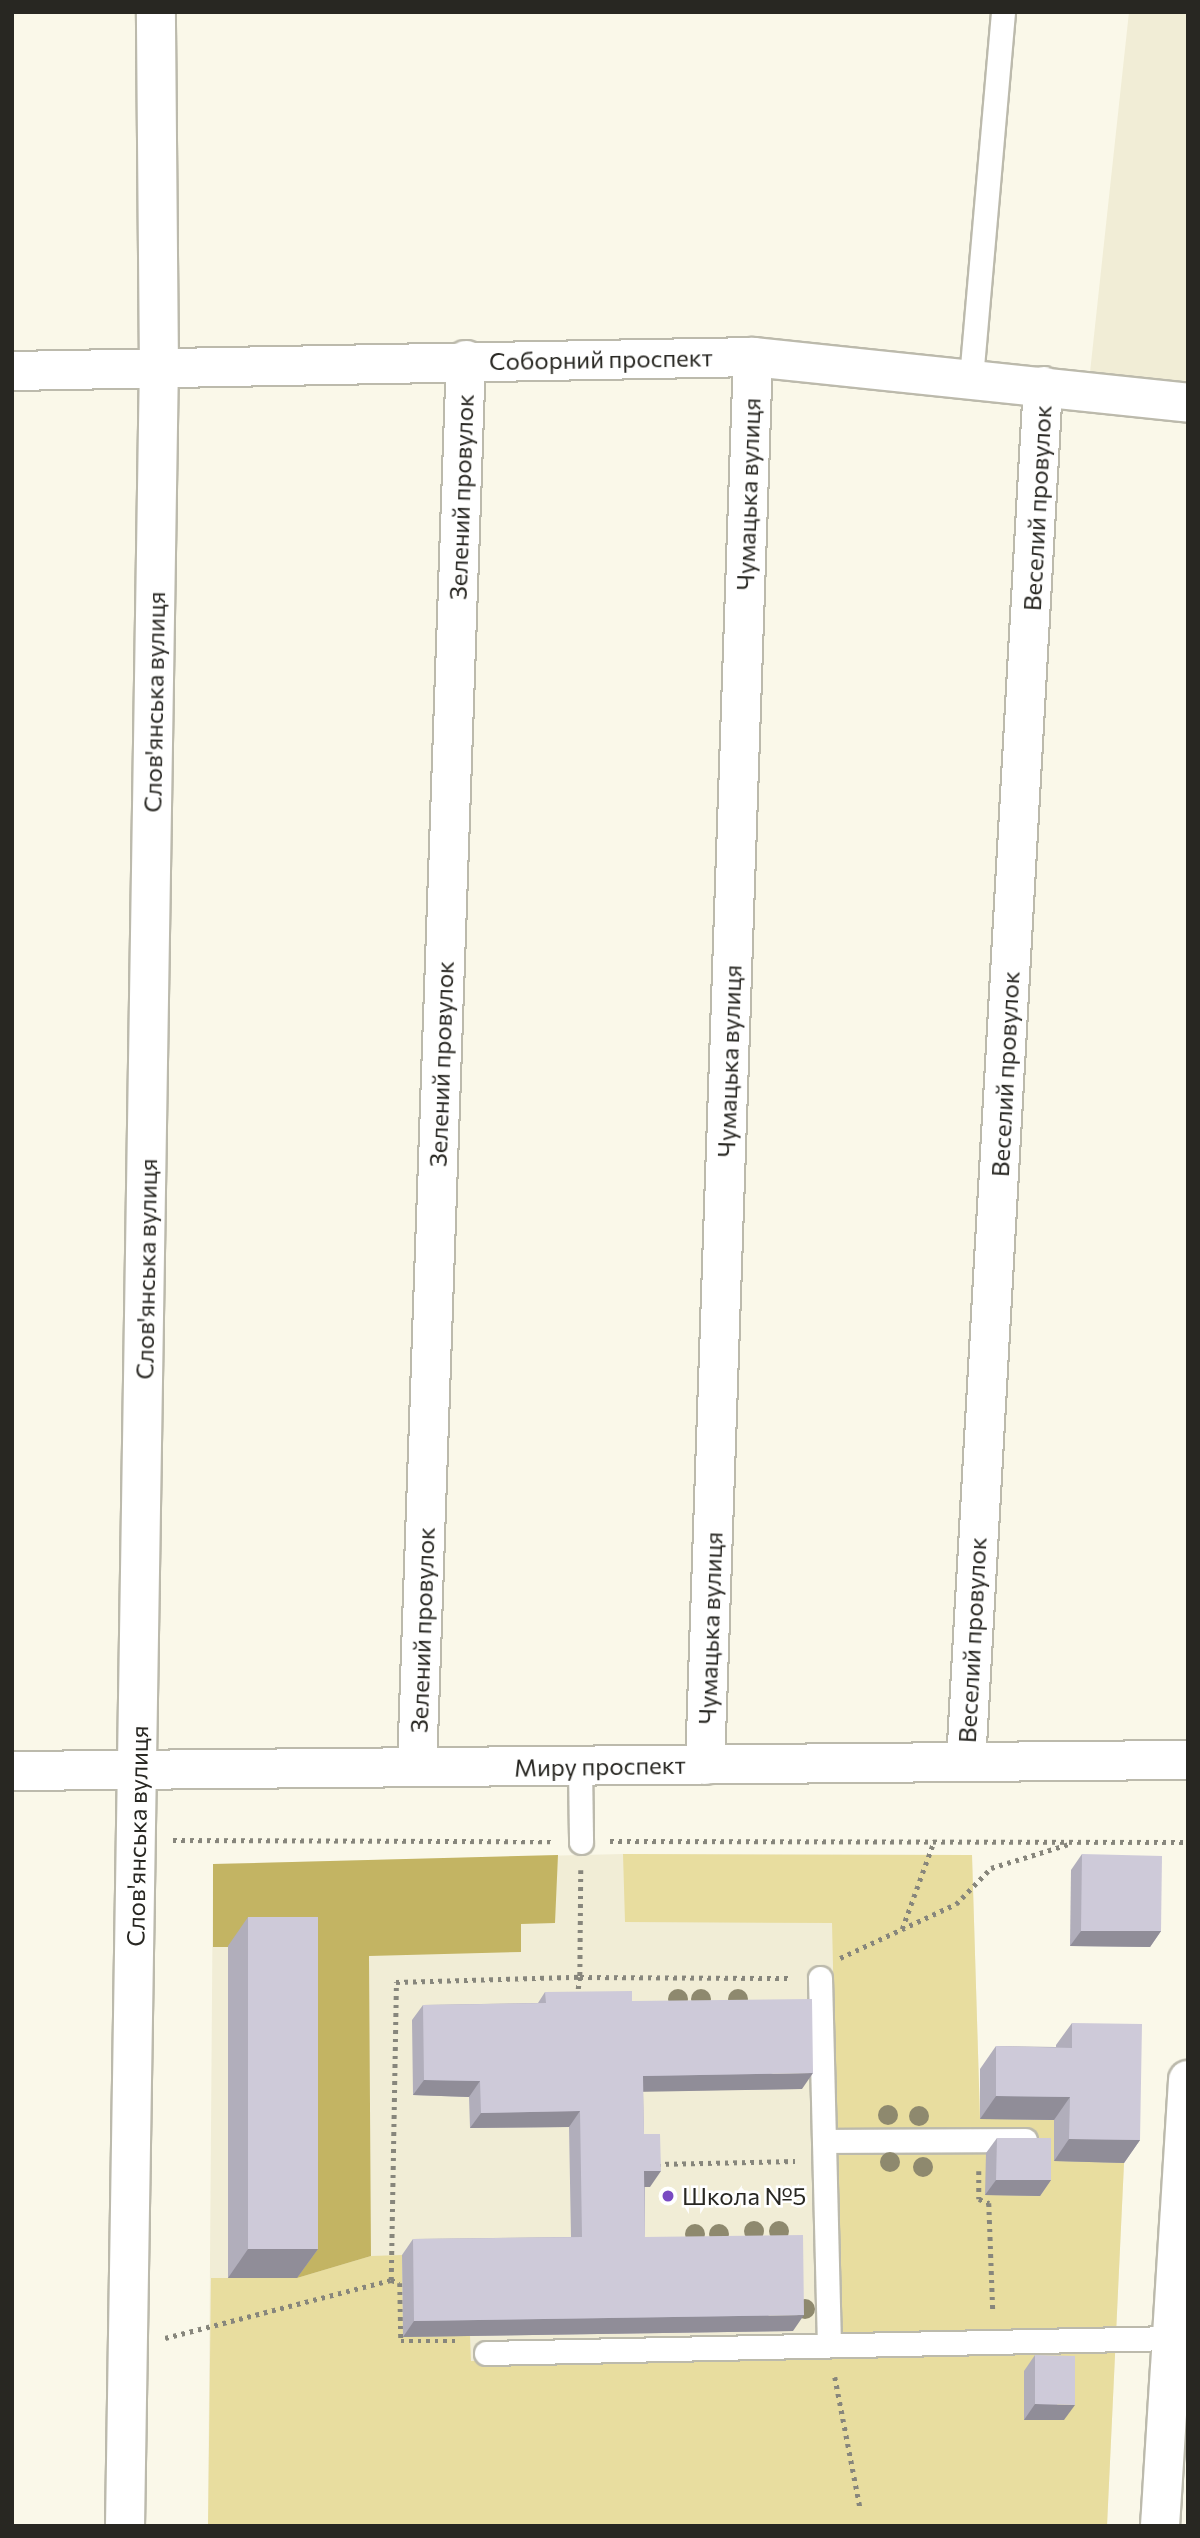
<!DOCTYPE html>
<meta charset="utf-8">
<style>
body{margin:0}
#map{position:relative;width:1200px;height:2538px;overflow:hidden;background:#faf8e9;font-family:Commissioner,sans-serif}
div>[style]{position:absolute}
.built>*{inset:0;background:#f1edd6}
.green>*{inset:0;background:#e8dd9f}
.forest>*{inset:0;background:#c3b463}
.path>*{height:4.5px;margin-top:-2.25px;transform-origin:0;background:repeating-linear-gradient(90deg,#87867c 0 3.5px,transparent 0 8.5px)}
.roads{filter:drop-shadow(2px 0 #bcbaac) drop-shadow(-2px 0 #bcbaac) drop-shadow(0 2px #bcbaac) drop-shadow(0 -2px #bcbaac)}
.lane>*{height:23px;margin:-11.5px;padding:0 11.5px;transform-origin:11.5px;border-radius:11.5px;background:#fff}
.street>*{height:38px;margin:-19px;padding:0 19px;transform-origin:19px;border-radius:19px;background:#fff}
.trees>*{width:20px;height:20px;margin:-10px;border-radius:50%;background:#8e896e}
.wall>*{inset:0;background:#b1aebb}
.shaded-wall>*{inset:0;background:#908d98}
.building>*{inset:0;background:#cecad9}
.dots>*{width:19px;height:19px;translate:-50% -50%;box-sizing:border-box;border:4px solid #fff;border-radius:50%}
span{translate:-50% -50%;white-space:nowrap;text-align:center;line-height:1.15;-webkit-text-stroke:5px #fff;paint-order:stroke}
.street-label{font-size:24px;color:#282722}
.poi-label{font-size:24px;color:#282722}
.left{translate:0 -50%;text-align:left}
.frame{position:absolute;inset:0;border:14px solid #282722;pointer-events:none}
</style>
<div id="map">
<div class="built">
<div style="clip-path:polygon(1129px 12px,1188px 12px,1188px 403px,1088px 391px)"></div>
<div style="clip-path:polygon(623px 1854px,972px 1855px,980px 2118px,1054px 2120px,1124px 2163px,1107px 2526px,208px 2526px,213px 1864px)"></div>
</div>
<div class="green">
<div style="clip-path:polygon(623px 1854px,972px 1855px,980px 2118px,1054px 2120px,1124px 2163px,1107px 2526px,208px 2526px,211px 2278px,297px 2278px,371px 2256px,402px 2255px,403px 2336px,470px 2335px,471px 2361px,842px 2354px,832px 1923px,625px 1922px)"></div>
</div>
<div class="forest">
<div style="clip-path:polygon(558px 1855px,555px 1923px,521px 1924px,521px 1952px,369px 1956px,371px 2256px,297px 2278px,298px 1947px,213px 1947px,213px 1864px)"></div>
</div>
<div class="path">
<div style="left:173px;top:1840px;width:380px;rotate:0.2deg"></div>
<div style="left:610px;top:1841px;width:578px;rotate:0.1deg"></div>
<div style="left:581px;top:1870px;width:107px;rotate:90.5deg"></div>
<div style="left:580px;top:1977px;width:210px;rotate:0.3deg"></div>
<div style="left:902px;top:1929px;width:94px;rotate:-70deg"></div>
<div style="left:840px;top:1958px;width:128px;rotate:-25deg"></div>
<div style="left:956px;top:1904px;width:50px;rotate:-45.8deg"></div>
<div style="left:991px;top:1868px;width:82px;rotate:-17.1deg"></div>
<div style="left:657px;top:2164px;width:138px;rotate:-1.2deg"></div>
<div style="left:979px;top:2171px;width:28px;rotate:90deg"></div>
<div style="left:979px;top:2199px;width:11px;rotate:22deg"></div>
<div style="left:989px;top:2203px;width:110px;rotate:87.9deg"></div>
<div style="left:391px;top:2280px;width:298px;rotate:-89deg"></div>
<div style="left:396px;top:1982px;width:184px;rotate:-1.6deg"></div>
<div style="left:580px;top:1977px;width:17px;rotate:97deg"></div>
<div style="left:165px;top:2338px;width:233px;rotate:-14.4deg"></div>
<div style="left:391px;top:2280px;width:9px;rotate:18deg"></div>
<div style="left:400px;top:2283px;width:58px;rotate:89deg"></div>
<div style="left:401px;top:2341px;width:57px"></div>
<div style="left:835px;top:2377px;width:132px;rotate:79.1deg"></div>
</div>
<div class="roads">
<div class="lane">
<div style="left:971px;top:378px;width:367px;rotate:-85deg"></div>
<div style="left:580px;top:1766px;width:76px;rotate:89.2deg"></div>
<div style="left:820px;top:1978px;width:367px;rotate:88.6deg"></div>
<div style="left:824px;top:2141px;width:201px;rotate:-0.3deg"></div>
<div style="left:486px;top:2353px;width:685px;rotate:-1.25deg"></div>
</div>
<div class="street">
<div style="left:12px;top:371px;width:741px;rotate:-1.08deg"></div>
<div style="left:753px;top:357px;width:437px;rotate:6deg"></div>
<div style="left:966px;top:1762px;width:1378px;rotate:-86.8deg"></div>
<div style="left:705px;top:1765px;width:1409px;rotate:-88.05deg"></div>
<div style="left:417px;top:1767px;width:1408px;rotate:-88.01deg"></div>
<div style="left:12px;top:1771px;width:1176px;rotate:-0.54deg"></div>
<div style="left:125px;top:2526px;width:2157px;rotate:-89.1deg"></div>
<div style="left:159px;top:369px;width:357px;rotate:-90.5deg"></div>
<div style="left:1160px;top:2526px;width:447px;rotate:-86.4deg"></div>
</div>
</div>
<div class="trees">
<div style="left:678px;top:1999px"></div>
<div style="left:701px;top:1999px"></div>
<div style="left:738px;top:1999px"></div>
<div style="left:888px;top:2115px"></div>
<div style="left:919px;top:2116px"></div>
<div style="left:890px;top:2162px"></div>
<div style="left:923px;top:2167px"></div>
<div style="left:754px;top:2231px"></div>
<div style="left:779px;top:2231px"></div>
<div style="left:695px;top:2234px"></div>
<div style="left:719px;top:2234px"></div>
<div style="left:805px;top:2309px"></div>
</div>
<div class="wall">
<div style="clip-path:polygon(1082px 1854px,1161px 1931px,1150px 1947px,1070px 1946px,1071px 1870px)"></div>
<div style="clip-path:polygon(248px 1917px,318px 2249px,297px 2278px,228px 2278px,228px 1946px)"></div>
<div style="clip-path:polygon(545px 1992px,632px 2001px,802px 2089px,643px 2091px,644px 2134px,650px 2187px,645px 2187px,645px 2237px,793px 2331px,403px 2337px,402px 2255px,413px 2239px,571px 2237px,569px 2127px,470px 2128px,469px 2097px,413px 2095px,412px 2020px,423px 2005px,538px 2003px)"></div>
<div style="clip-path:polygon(1072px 2023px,1140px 2140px,1124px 2163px,1054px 2161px,1054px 2120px,980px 2119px,980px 2069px,996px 2046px,1056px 2047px,1056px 2045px)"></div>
<div style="clip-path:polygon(997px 2138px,1051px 2180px,1040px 2196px,985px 2195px,986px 2153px)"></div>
<div style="clip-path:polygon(1035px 2355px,1064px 2420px,1024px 2420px,1024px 2371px)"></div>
</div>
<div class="shaded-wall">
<div style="clip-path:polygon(1081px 1931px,1161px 1931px,1150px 1947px,1070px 1946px)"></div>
<div style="clip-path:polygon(813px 2073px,802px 2089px,632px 2092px,643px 2076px)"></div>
<div style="clip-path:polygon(424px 2080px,480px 2081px,469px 2097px,413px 2095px)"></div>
<div style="clip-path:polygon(996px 2096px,1070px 2097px,1054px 2120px,980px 2119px)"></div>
<div style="clip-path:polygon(580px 2111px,569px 2127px,470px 2128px,481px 2113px)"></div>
<div style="clip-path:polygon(1069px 2139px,1140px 2140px,1124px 2163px,1054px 2161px)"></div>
<div style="clip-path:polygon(644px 2171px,661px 2171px,650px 2187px,633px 2187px)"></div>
<div style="clip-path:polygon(996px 2180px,1051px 2180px,1040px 2196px,985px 2195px)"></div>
<div style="clip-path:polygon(248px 2249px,318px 2249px,297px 2278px,228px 2278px)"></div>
<div style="clip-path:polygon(804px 2315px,793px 2331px,403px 2337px,414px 2321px)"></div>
<div style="clip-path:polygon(1035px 2404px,1075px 2405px,1064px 2420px,1024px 2420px)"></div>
</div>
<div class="building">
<div style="clip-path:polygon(1082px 1854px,1162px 1856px,1161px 1931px,1081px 1931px)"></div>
<div style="clip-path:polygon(248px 1917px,318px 1917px,318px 2249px,248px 2249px)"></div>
<div style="clip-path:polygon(632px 1991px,632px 2001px,812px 1999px,813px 2073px,643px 2076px,644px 2134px,660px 2134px,661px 2171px,644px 2171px,645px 2237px,803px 2235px,804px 2315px,414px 2321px,413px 2239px,582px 2237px,580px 2111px,481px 2113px,480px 2081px,424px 2080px,423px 2005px,546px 2003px,545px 1992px)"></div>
<div style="clip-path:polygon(1072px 2023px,1142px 2024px,1140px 2140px,1069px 2139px,1070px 2097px,996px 2096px,996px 2046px,1072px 2048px)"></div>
<div style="clip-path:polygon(997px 2138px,1051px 2138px,1051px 2180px,996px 2180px)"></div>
<div style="clip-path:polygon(1035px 2355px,1075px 2356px,1075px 2405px,1035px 2404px)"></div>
</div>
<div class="dots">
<div style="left:668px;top:2196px;background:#794ac2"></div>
</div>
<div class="street-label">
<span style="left:601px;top:359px;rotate:-1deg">Соборний проспект</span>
<span style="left:748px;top:494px;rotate:-88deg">Чумацька вулиця</span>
<span style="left:461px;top:497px;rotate:-88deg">Зелений провулок</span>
<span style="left:1037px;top:508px;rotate:-87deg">Веселий провулок</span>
<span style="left:154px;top:702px;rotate:-89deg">Слов'янська вулиця</span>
<span style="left:729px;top:1061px;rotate:-88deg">Чумацька вулиця</span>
<span style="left:441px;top:1064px;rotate:-88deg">Зелений провулок</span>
<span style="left:1005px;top:1074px;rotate:-87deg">Веселий провулок</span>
<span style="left:146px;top:1269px;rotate:-89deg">Слов'янська вулиця</span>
<span style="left:710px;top:1628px;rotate:-88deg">Чумацька вулиця</span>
<span style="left:422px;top:1630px;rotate:-88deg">Зелений провулок</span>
<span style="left:972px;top:1640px;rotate:-87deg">Веселий провулок</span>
<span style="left:600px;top:1766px;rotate:-1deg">Миру проспект</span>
<span style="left:137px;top:1836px;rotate:-89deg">Слов'янська вулиця</span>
</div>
<div class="poi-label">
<span class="left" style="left:682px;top:2196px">Школа №5</span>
</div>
<div class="frame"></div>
</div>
